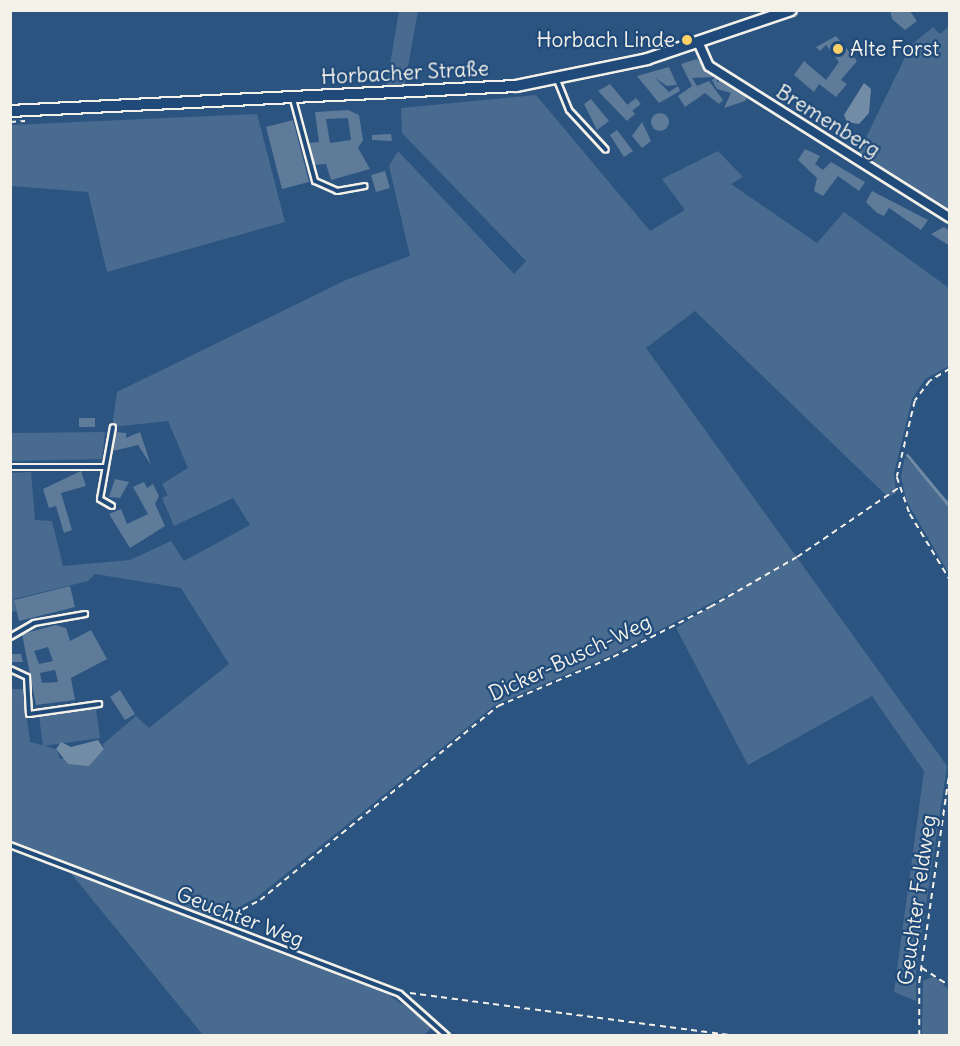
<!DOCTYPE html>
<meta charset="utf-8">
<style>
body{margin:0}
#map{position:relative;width:960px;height:1046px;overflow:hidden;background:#2c5481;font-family:Delius,sans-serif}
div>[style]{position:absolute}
.green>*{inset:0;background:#496b90}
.water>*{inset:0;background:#738ca6}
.stream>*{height:3px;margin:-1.5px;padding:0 1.5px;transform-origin:1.5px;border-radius:1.5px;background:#738ca6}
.building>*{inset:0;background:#5e7b9a}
.round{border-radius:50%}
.path>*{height:1.5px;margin-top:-0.75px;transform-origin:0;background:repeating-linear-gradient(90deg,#f4f1e8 0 6px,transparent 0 10.5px)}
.roads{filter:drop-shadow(2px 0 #f4f1e8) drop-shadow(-2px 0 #f4f1e8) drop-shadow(0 2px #f4f1e8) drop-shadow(0 -2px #f4f1e8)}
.service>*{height:4px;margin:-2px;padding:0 2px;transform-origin:2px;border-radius:2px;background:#1f4a7a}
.minor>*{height:8px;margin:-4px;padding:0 4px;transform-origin:4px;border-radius:4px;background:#1f4a7a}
.secondary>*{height:10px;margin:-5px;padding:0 5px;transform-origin:5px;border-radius:5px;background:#1f4a7a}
.dots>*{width:16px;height:16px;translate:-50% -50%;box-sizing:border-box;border:3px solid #1f4a7a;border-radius:50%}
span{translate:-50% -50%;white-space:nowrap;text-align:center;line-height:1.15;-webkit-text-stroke:4.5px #1f4a7a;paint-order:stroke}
.poi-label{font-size:21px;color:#f4f1e8}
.right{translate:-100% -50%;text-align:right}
.left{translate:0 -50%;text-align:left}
.street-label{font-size:21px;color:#f4f1e8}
.frame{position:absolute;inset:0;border:12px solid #f4f1e8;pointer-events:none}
</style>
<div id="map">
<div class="green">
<div style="clip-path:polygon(399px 11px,418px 11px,404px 88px,386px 89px)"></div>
<div style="clip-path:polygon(949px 26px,949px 209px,859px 152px,911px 45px,933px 27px,940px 34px)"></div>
<div style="clip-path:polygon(536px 95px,650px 231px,685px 210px,662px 179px,718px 151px,743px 177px,731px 184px,817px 243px,844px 212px,949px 288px,949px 366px,925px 379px,912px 399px,894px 473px,896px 493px,888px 497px,695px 311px,646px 348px,947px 766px,916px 971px,916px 1001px,894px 992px,924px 771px,872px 696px,748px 765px,676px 628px,746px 585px,611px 655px,495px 705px,256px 898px,227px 913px,208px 917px,11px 841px,11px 689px,23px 689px,30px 742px,56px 749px,60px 759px,104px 749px,103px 744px,136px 716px,149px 728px,229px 664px,181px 588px,95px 574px,88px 581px,14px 599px,16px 611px,11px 612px,10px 473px,31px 472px,35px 520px,52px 521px,63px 566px,130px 560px,171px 541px,184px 561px,250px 525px,233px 498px,174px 526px,162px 498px,168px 495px,162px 484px,188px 468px,168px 421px,112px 427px,117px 392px,346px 280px,410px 256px,389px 166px,398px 151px,514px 274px,526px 261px,402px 133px,401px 108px)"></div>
<div style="clip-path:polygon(257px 114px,285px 222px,107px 272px,88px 192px,11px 186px,11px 125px)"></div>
<div style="clip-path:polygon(105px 432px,102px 459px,11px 461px,11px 433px)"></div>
<div style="clip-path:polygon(905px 457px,949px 502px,949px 574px,906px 500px,901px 476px)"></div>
<div style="clip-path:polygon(96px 709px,100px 738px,43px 746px,39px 716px)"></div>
<div style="clip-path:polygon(69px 871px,382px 990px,433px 1026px,423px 1036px,203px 1035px)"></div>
<div style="clip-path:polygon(934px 976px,949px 990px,949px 1035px,922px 1035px,923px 981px)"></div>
</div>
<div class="water">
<div style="clip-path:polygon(864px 83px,871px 89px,869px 113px,859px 124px,847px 122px,844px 115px)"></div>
<div style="clip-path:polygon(98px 740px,104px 749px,89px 766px,68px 764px,56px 749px,61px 742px,71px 747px)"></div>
</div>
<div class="stream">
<div style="left:907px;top:455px;width:67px;rotate:50.4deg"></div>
</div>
<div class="building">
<div style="clip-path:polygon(890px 10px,909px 10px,917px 21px,905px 30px,892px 19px)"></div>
<div style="clip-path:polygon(836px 36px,857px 61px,841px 80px,847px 84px,836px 97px,819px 84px,814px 92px,794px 75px,804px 61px,826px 80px,839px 62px,826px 45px,820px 51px,816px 47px)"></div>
<div style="clip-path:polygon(697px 59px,714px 77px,692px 78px,697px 86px,709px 81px,723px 100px,719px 104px,705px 93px,685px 107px,678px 96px,692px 86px,681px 64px)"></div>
<div style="clip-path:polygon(669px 67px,677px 85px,667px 86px,655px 78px,669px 92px,678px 86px,680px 91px,659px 103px,637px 76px)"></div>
<div style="clip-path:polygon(717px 76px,717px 83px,720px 79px,748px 96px,745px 101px,724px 108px,731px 93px,717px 89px,712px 80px)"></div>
<div style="clip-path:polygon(610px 84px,635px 114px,627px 121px,598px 91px)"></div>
<div style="clip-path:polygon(636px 98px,641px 104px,632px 111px,627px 105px)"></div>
<div style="clip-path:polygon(591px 99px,609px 121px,597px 130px,584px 104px)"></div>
<div style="clip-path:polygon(evenodd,348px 110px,359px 115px,363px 140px,358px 148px,370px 169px,331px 180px,326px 164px,313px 165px,311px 158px,309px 143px,319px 142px,315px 112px,348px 110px,348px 118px,351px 140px,330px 143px,326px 119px,348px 118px)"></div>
<div class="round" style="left:651px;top:113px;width:18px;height:18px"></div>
<div style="clip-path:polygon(293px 120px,309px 182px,282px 189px,266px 127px)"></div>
<div style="clip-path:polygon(642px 122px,651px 141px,642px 148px,632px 136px)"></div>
<div style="clip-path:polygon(617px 130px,633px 151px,624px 157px,610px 135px)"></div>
<div style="clip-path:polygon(391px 134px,392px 141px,372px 140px,372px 135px)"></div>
<div style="clip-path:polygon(805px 149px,820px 156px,815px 164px,823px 170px,831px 162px,865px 182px,859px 191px,838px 176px,823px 196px,814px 191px,817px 178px,798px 160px)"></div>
<div style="clip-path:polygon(385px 171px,390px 188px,376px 192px,371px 175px)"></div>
<div style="clip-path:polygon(872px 191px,928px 220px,921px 230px,889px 208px,884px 216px,877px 213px,866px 202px)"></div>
<div style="clip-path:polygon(944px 227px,950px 231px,950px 246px,931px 234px)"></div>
<div style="clip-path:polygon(79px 418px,95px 418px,95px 427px,79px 427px)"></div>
<div style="clip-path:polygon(115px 432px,126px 433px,126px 438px,140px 432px,151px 465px,138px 445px,113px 451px)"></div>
<div style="clip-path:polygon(81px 471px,86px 486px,61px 493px,72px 530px,64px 533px,56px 506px,49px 508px,43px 489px)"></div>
<div style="clip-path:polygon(115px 479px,129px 482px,120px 498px,109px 497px)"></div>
<div style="clip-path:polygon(144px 482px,147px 488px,153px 484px,159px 496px,155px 504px,165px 526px,130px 548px,109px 514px,121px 509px,127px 524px,148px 514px,133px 487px)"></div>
<div style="clip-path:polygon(70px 586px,75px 607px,19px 621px,14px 600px)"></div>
<div style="clip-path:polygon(evenodd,56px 625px,66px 628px,70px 641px,91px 630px,107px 659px,71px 678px,75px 700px,36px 705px,22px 634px,56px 625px,48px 647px,53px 661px,39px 664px,34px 651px,48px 647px,56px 625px,55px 670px,58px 682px,42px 683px,40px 673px,55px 670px)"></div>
<div style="clip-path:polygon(11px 654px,21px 654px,23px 662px,11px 662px)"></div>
<div style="clip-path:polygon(120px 690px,135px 714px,125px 720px,110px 697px)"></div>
</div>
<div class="path">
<div style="left:10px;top:122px;width:15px;rotate:-4deg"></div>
<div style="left:950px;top:369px;width:23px;rotate:149deg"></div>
<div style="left:930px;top:381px;width:25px;rotate:127deg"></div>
<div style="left:915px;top:401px;width:78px;rotate:103.3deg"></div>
<div style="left:897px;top:477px;width:39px;rotate:71deg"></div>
<div style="left:910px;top:514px;width:77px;rotate:58.8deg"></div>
<div style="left:224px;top:920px;width:41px;rotate:-29.1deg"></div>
<div style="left:260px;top:900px;width:307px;rotate:-39.2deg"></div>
<div style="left:498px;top:706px;width:125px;rotate:-23.1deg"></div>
<div style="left:613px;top:657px;width:109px;rotate:-27.3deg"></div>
<div style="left:710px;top:607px;width:100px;rotate:-29.9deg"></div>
<div style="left:797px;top:557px;width:122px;rotate:-34.3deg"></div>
<div style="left:922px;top:968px;width:33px;rotate:33deg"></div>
<div style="left:410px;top:993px;width:330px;rotate:7.5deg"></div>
<div style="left:919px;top:1036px;width:54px;rotate:-90deg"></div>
<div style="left:919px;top:982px;width:216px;rotate:-81.8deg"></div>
</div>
<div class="roads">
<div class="service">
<div style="left:557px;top:80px;width:32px;rotate:68deg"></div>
<div style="left:569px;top:110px;width:54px;rotate:47.2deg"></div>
<div style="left:293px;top:99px;width:85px;rotate:75deg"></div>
<div style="left:315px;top:181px;width:24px;rotate:24deg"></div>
<div style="left:337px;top:191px;width:28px;rotate:-10deg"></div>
<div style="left:10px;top:467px;width:95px"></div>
<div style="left:112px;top:506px;width:14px;rotate:-150deg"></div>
<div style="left:100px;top:499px;width:73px;rotate:-79.8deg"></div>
<div style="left:10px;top:637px;width:28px;rotate:-30deg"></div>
<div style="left:34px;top:623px;width:52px;rotate:-10deg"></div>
<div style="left:10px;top:669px;width:19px;rotate:25deg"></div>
<div style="left:27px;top:677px;width:37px;rotate:87deg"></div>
<div style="left:29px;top:714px;width:71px;rotate:-8.1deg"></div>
<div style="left:10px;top:845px;width:417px;rotate:20.9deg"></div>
<div style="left:400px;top:994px;width:63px;rotate:41.8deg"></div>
</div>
<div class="minor">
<div style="left:699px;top:44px;width:24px;rotate:66deg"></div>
<div style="left:709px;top:66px;width:285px;rotate:32.2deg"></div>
</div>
<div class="secondary">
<div style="left:10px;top:111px;width:507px;rotate:-2.83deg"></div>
<div style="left:516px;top:86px;width:134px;rotate:-11.6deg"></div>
<div style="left:647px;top:59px;width:152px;rotate:-18.8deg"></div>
</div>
</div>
<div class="dots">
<div style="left:687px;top:40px;background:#ffd166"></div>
<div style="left:838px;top:49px;background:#ffd166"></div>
</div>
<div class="poi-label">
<span class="right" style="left:675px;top:40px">Horbach Linde</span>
<span class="left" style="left:850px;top:49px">Alte Forst</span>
</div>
<div class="street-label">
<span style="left:405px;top:73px;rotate:-3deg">Horbacher Straße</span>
<span style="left:828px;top:121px;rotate:32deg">Bremenberg</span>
<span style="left:570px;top:658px;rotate:-25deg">Dicker-Busch-Weg</span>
<span style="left:917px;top:900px;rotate:-82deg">Geuchter Feldweg</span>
<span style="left:240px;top:917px;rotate:21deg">Geuchter Weg</span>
</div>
<div class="frame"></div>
</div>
